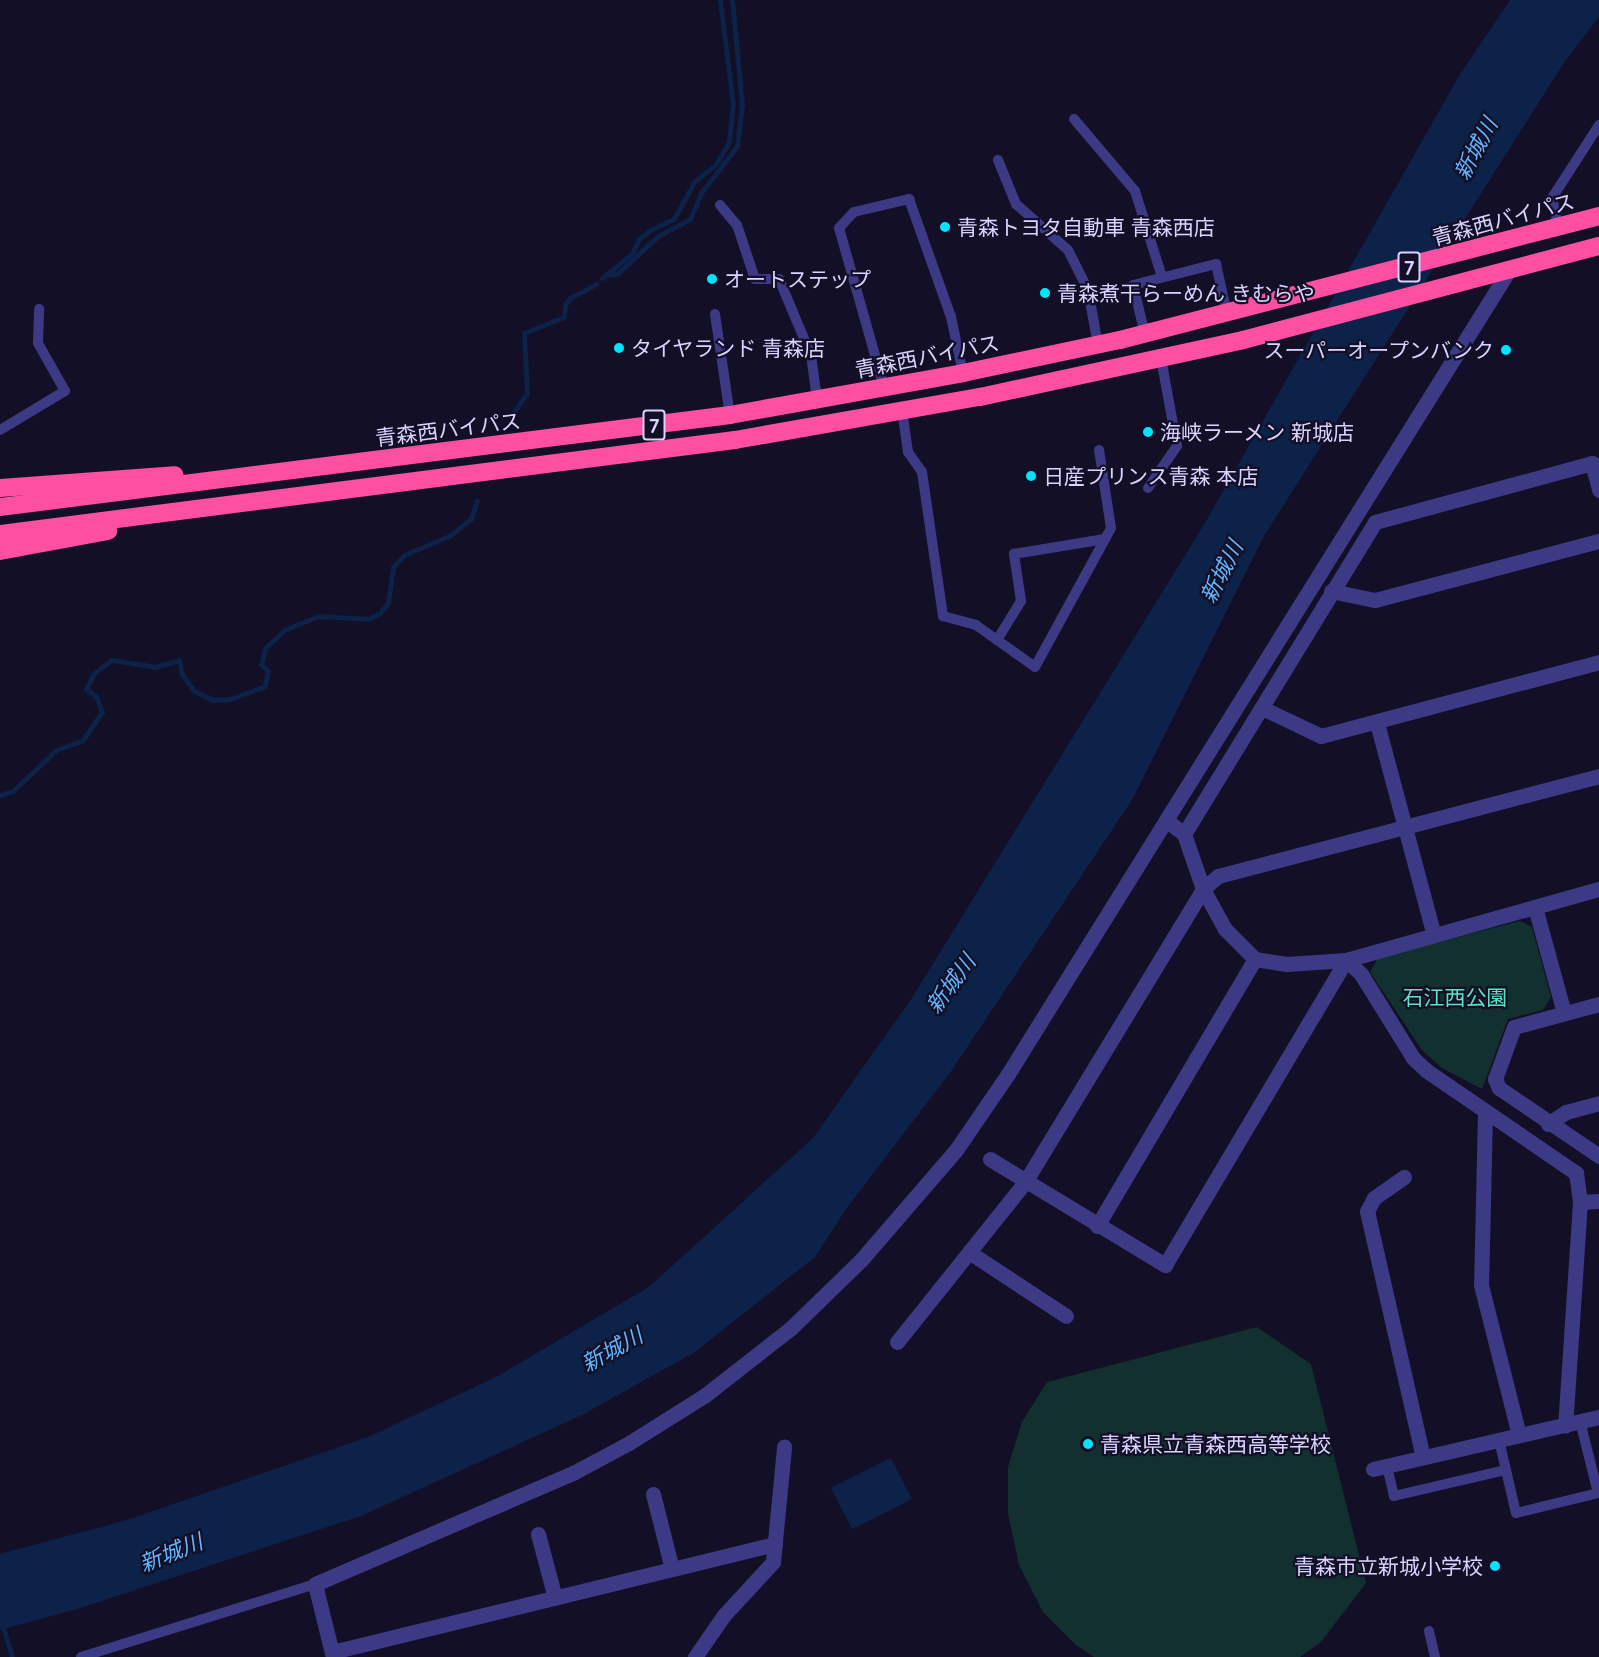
<!DOCTYPE html>
<meta charset="utf-8">
<style>
body{margin:0}
#map{position:relative;width:1599px;height:1657px;overflow:hidden;background:#130f26;font-family:Quicksand,"Noto Sans JP",sans-serif}
div>[style]{position:absolute}
.green>*{inset:0;background:#12302f}
.water>*{inset:0;background:#0c2248}
.stream>*{height:5px;margin:-2.5px;padding:0 2.5px;transform-origin:2.5px;border-radius:2.5px;background:#0c2248}
.lane>*{height:10px;margin:-5px;padding:0 5px;transform-origin:5px;border-radius:5px;background:#3d3a85}
.street>*{height:15px;margin:-7.5px;padding:0 7.5px;transform-origin:7.5px;border-radius:7.5px;background:#3d3a85}
.highway>*{height:18px;margin:-9px;padding:0 9px;transform-origin:9px;border-radius:9px;background:#ff4fa3}
.dots>*{width:16px;height:16px;translate:-50% -50%;box-sizing:border-box;border:3px solid #130f26;border-radius:50%}
span{translate:-50% -50%;white-space:nowrap;text-align:center;line-height:1.15;-webkit-text-stroke:4.5px #130f26;paint-order:stroke}
.shield-label span{padding:2px 4px;background:#130f26;border:2px solid;border-radius:4px;-webkit-text-stroke-width:0}
.shield-label{font-size:20px;color:#d9d4ff;font-weight:700}
.street-label{font-size:21px;color:#d9d4ff}
.poi-label{font-size:21px;color:#d9d4ff}
.left{translate:0 -50%;text-align:left}
.right{translate:-100% -50%;text-align:right}
.park-label{font-size:21px;color:#5fe0c0}
.water-label{font-size:22px;color:#62b6ff;font-style:italic}
</style>
<div id="map">
<div class="green">
<div style="clip-path:polygon(1520px 921px,1532px 927px,1551px 997px,1543px 1010px,1508px 1019px,1482px 1089px,1442px 1068px,1422px 1050px,1370px 972px,1378px 958px)"></div>
<div style="clip-path:polygon(1257px 1327px,1311px 1364px,1366px 1583px,1321px 1642px,1300px 1657px,1094px 1657px,1076px 1645px,1043px 1612px,1019px 1565px,1008px 1514px,1008px 1467px,1022px 1422px,1047px 1382px)"></div>
</div>
<div class="water">
<div style="clip-path:polygon(1510px 0,1599px 0,1599px 17px,1565px 61px,1264px 536px,1132px 800px,952px 1070px,846px 1209px,815px 1257px,695px 1352px,582px 1415px,361px 1516px,77px 1609px,0 1630px,0 1554px,127px 1520px,368px 1437px,498px 1376px,649px 1287px,813px 1138px,910px 1001px,1205px 523px,1459px 76px)"></div>
<div style="clip-path:polygon(891px 1458px,912px 1499px,852px 1529px,831px 1488px)"></div>
</div>
<div class="stream">
<div style="left:605px;top:275px;width:12px;rotate:-5deg"></div>
<div style="left:617px;top:274px;width:56px;rotate:-42.8deg"></div>
<div style="left:658px;top:236px;width:36px;rotate:-28deg"></div>
<div style="left:690px;top:219px;width:28px;rotate:-67deg"></div>
<div style="left:701px;top:193px;width:59px;rotate:-52.5deg"></div>
<div style="left:737px;top:146px;width:41px;rotate:-83deg"></div>
<div style="left:742px;top:105px;width:105px;rotate:-95.4deg"></div>
<div style="left:602px;top:278px;width:38px;rotate:-39deg"></div>
<div style="left:632px;top:254px;width:17px;rotate:-65deg"></div>
<div style="left:639px;top:239px;width:14px;rotate:-39deg"></div>
<div style="left:650px;top:230px;width:26px;rotate:-25deg"></div>
<div style="left:674px;top:219px;width:42px;rotate:-61.6deg"></div>
<div style="left:694px;top:182px;width:28px;rotate:-39deg"></div>
<div style="left:716px;top:164px;width:26px;rotate:-59deg"></div>
<div style="left:729px;top:142px;width:37px;rotate:-84deg"></div>
<div style="left:733px;top:105px;width:106px;rotate:-97.1deg"></div>
<div style="left:513px;top:413px;width:24px;rotate:-55deg"></div>
<div style="left:527px;top:393px;width:60px;rotate:-92.9deg"></div>
<div style="left:524px;top:333px;width:43px;rotate:-21.8deg"></div>
<div style="left:564px;top:317px;width:12px;rotate:-85deg"></div>
<div style="left:565px;top:305px;width:9px;rotate:-54deg"></div>
<div style="left:570px;top:298px;width:30px;rotate:-28deg"></div>
<div style="left:0;top:795px;width:14px;rotate:-17deg"></div>
<div style="left:13px;top:791px;width:59px;rotate:-43.6deg"></div>
<div style="left:56px;top:750px;width:29px;rotate:-20deg"></div>
<div style="left:83px;top:740px;width:34px;rotate:-56deg"></div>
<div style="left:102px;top:712px;width:17px;rotate:-111deg"></div>
<div style="left:96px;top:696px;width:12px;rotate:-145deg"></div>
<div style="left:86px;top:689px;width:18px;rotate:-63deg"></div>
<div style="left:94px;top:673px;width:22px;rotate:-36deg"></div>
<div style="left:112px;top:660px;width:44px;rotate:9.2deg"></div>
<div style="left:155px;top:667px;width:25px;rotate:-16deg"></div>
<div style="left:179px;top:660px;width:14px;rotate:78deg"></div>
<div style="left:182px;top:674px;width:21px;rotate:55deg"></div>
<div style="left:194px;top:691px;width:21px;rotate:25deg"></div>
<div style="left:213px;top:700px;width:17px;rotate:-3deg"></div>
<div style="left:230px;top:699px;width:37px;rotate:-20deg"></div>
<div style="left:265px;top:686px;width:15px;rotate:-79deg"></div>
<div style="left:268px;top:671px;width:9px;rotate:-139deg"></div>
<div style="left:261px;top:665px;width:17px;rotate:-77deg"></div>
<div style="left:265px;top:648px;width:26px;rotate:-43deg"></div>
<div style="left:284px;top:630px;width:38px;rotate:-22deg"></div>
<div style="left:319px;top:616px;width:50px;rotate:3.4deg"></div>
<div style="left:369px;top:619px;width:13px;rotate:-29deg"></div>
<div style="left:380px;top:613px;width:13px;rotate:-51deg"></div>
<div style="left:388px;top:603px;width:36px;rotate:-82deg"></div>
<div style="left:393px;top:567px;width:16px;rotate:-47deg"></div>
<div style="left:404px;top:555px;width:49px;rotate:-22.9deg"></div>
<div style="left:449px;top:536px;width:28px;rotate:-38deg"></div>
<div style="left:471px;top:519px;width:19px;rotate:-72deg"></div>
<div style="left:0;top:1617px;width:42px;rotate:73.3deg"></div>
</div>
<div class="lane">
<div style="left:1074px;top:119px;width:94px;rotate:49.7deg"></div>
<div style="left:1135px;top:191px;width:90px;rotate:72.6deg"></div>
<div style="left:998px;top:160px;width:48px;rotate:67.8deg"></div>
<div style="left:1016px;top:204px;width:69px;rotate:41.5deg"></div>
<div style="left:1068px;top:250px;width:45px;rotate:63.4deg"></div>
<div style="left:1088px;top:290px;width:56px;rotate:79.7deg"></div>
<div style="left:720px;top:205px;width:26px;rotate:50deg"></div>
<div style="left:737px;top:225px;width:57px;rotate:71.6deg"></div>
<div style="left:755px;top:279px;width:24px"></div>
<div style="left:779px;top:279px;width:82px;rotate:67.2deg"></div>
<div style="left:811px;top:355px;width:44px;rotate:82.2deg"></div>
<div style="left:1558px;top:228px;width:31px;rotate:-101deg"></div>
<div style="left:1552px;top:198px;width:87px;rotate:-57.2deg"></div>
<div style="left:715px;top:314px;width:102px;rotate:81.6deg"></div>
<div style="left:1145px;top:334px;width:50px;rotate:-103.8deg"></div>
<div style="left:1133px;top:285px;width:86px;rotate:-14.2deg"></div>
<div style="left:1216px;top:264px;width:51px;rotate:77.6deg"></div>
<div style="left:884px;top:387px;width:165px;rotate:-105.8deg"></div>
<div style="left:839px;top:228px;width:22px;rotate:-47deg"></div>
<div style="left:854px;top:212px;width:57px;rotate:-13.3deg"></div>
<div style="left:909px;top:199px;width:125px;rotate:70.4deg"></div>
<div style="left:951px;top:317px;width:57px;rotate:77.9deg"></div>
<div style="left:902px;top:410px;width:42px;rotate:81.9deg"></div>
<div style="left:908px;top:452px;width:24px;rotate:55deg"></div>
<div style="left:922px;top:472px;width:146px;rotate:81.7deg"></div>
<div style="left:943px;top:616px;width:34px;rotate:15deg"></div>
<div style="left:976px;top:625px;width:72px;rotate:35.4deg"></div>
<div style="left:1035px;top:667px;width:158px;rotate:-61.3deg"></div>
<div style="left:1111px;top:528px;width:79px;rotate:-98.7deg"></div>
<div style="left:0;top:430px;width:76px;rotate:-31deg"></div>
<div style="left:65px;top:391px;width:55px;rotate:-119.4deg"></div>
<div style="left:38px;top:343px;width:34px;rotate:-88deg"></div>
<div style="left:1148px;top:488px;width:51px;rotate:-55.4deg"></div>
<div style="left:1177px;top:446px;width:89px;rotate:-100.3deg"></div>
<div style="left:997px;top:640px;width:46px;rotate:-58.4deg"></div>
<div style="left:1021px;top:601px;width:48px;rotate:-98.5deg"></div>
<div style="left:1014px;top:554px;width:92px;rotate:-9.4deg"></div>
<div style="left:1499px;top:1440px;width:75px;rotate:76.9deg"></div>
<div style="left:1516px;top:1513px;width:84px;rotate:-13.7deg"></div>
<div style="left:1598px;top:1493px;width:74px;rotate:-104deg"></div>
<div style="left:1387px;top:1466px;width:31px;rotate:77deg"></div>
<div style="left:1394px;top:1496px;width:115px;rotate:-13.1deg"></div>
<div style="left:1429px;top:1631px;width:27px;rotate:77deg"></div>
<div style="left:81px;top:1657px;width:245px;rotate:-17.3deg"></div>
</div>
<div class="street">
<div style="left:1331px;top:591px;width:45px;rotate:11.6deg"></div>
<div style="left:1375px;top:600px;width:232px;rotate:-14.8deg"></div>
<div style="left:1262px;top:708px;width:65px;rotate:25.4deg"></div>
<div style="left:1321px;top:736px;width:288px;rotate:-14.9deg"></div>
<div style="left:1377px;top:723px;width:220px;rotate:75deg"></div>
<div style="left:1166px;top:820px;width:648px;rotate:-58.05deg"></div>
<div style="left:1184px;top:834px;width:366px;rotate:-58.5deg"></div>
<div style="left:1375px;top:522px;width:225px;rotate:-15.2deg"></div>
<div style="left:1592px;top:463px;width:28px;rotate:75deg"></div>
<div style="left:1203px;top:889px;width:46px;rotate:61.2deg"></div>
<div style="left:1225px;top:929px;width:42px;rotate:45deg"></div>
<div style="left:1255px;top:959px;width:32px;rotate:9deg"></div>
<div style="left:1287px;top:964px;width:59px;rotate:-3.9deg"></div>
<div style="left:1346px;top:960px;width:21px;rotate:43deg"></div>
<div style="left:1361px;top:974px;width:99px;rotate:58.2deg"></div>
<div style="left:1413px;top:1058px;width:19px;rotate:43deg"></div>
<div style="left:1427px;top:1071px;width:181px;rotate:34.4deg"></div>
<div style="left:1576px;top:1173px;width:29px;rotate:82deg"></div>
<div style="left:1580px;top:1202px;width:224px;rotate:93.8deg"></div>
<div style="left:1535px;top:907px;width:110px;rotate:74.7deg"></div>
<div style="left:1599px;top:1004px;width:88px;rotate:164.9deg"></div>
<div style="left:1514px;top:1027px;width:55px;rotate:110.1deg"></div>
<div style="left:1495px;top:1079px;width:10px;rotate:66deg"></div>
<div style="left:1499px;top:1088px;width:121px;rotate:34.2deg"></div>
<div style="left:1485px;top:1113px;width:172px;rotate:91.3deg"></div>
<div style="left:1481px;top:1285px;width:155px;rotate:75.8deg"></div>
<div style="left:1548px;top:1124px;width:22px;rotate:-34deg"></div>
<div style="left:1566px;top:1112px;width:34px;rotate:-15deg"></div>
<div style="left:990px;top:1159px;width:205px;rotate:31.2deg"></div>
<div style="left:1165px;top:1265px;width:355px;rotate:-59.3deg"></div>
<div style="left:1346px;top:960px;width:263px;rotate:-15.7deg"></div>
<div style="left:1404px;top:1177px;width:37px;rotate:145deg"></div>
<div style="left:1374px;top:1198px;width:15px;rotate:118deg"></div>
<div style="left:1367px;top:1211px;width:252px;rotate:77.2deg"></div>
<div style="left:1580px;top:1202px;width:19px;rotate:-3deg"></div>
<div style="left:1097px;top:1226px;width:310px;rotate:-59.4deg"></div>
<div style="left:969px;top:1252px;width:116px;rotate:33.4deg"></div>
<div style="left:897px;top:1342px;width:205px;rotate:-51.3deg"></div>
<div style="left:1025px;top:1182px;width:343px;rotate:-58.7deg"></div>
<div style="left:1373px;top:1469px;width:232px;rotate:-13deg"></div>
<div style="left:653px;top:1494px;width:77px;rotate:75.8deg"></div>
<div style="left:538px;top:1534px;width:66px;rotate:75.1deg"></div>
<div style="left:332px;top:1652px;width:456px;rotate:-13.7deg"></div>
<div style="left:333px;top:1657px;width:75px;rotate:-103.9deg"></div>
<div style="left:315px;top:1584px;width:281px;rotate:-23.3deg"></div>
<div style="left:573px;top:1473px;width:64px;rotate:-28.2deg"></div>
<div style="left:629px;top:1443px;width:89px;rotate:-32.1deg"></div>
<div style="left:704px;top:1396px;width:110px;rotate:-38deg"></div>
<div style="left:791px;top:1328px;width:98px;rotate:-44.2deg"></div>
<div style="left:861px;top:1260px;width:145px;rotate:-49.2deg"></div>
<div style="left:956px;top:1150px;width:92px;rotate:-55.6deg"></div>
<div style="left:1008px;top:1074px;width:299px;rotate:-58.1deg"></div>
<div style="left:1166px;top:820px;width:23px;rotate:38deg"></div>
<div style="left:1184px;top:834px;width:58px;rotate:70.9deg"></div>
<div style="left:1203px;top:889px;width:20px;rotate:-41deg"></div>
<div style="left:1218px;top:876px;width:394px;rotate:-14.7deg"></div>
<div style="left:695px;top:1657px;width:51px;rotate:-55.4deg"></div>
<div style="left:724px;top:1615px;width:72px;rotate:-47.2deg"></div>
<div style="left:773px;top:1562px;width:116px;rotate:-84.5deg"></div>
</div>
<div class="highway">
<div style="left:0;top:488px;width:175px;rotate:-4.2deg"></div>
<div style="left:0;top:507px;width:736px;rotate:-7.18deg"></div>
<div style="left:730px;top:415px;width:237px;rotate:-10.2deg"></div>
<div style="left:963px;top:373px;width:160px;rotate:-11.9deg"></div>
<div style="left:1120px;top:340px;width:495px;rotate:-14.5deg"></div>
<div style="left:0;top:534px;width:741px;rotate:-7.29deg"></div>
<div style="left:735px;top:440px;width:249px;rotate:-10deg"></div>
<div style="left:980px;top:397px;width:269px;rotate:-12.2deg"></div>
<div style="left:1243px;top:340px;width:368px;rotate:-14.8deg"></div>
<div style="left:0;top:551px;width:110px;rotate:-10.5deg"></div>
</div>
<div class="dots">
<div style="left:945px;top:227px;background:#00e5ff"></div>
<div style="left:712px;top:279px;background:#00e5ff"></div>
<div style="left:1045px;top:293px;background:#00e5ff"></div>
<div style="left:619px;top:348px;background:#00e5ff"></div>
<div style="left:1506px;top:350px;background:#00e5ff"></div>
<div style="left:1148px;top:432px;background:#00e5ff"></div>
<div style="left:1031px;top:476px;background:#00e5ff"></div>
<div style="left:1088px;top:1444px;background:#00e5ff"></div>
<div style="left:1495px;top:1566px;background:#00e5ff"></div>
</div>
<div class="shield-label">
<span style="left:1409px;top:267px">7</span>
<span style="left:654px;top:425px">7</span>
</div>
<div class="street-label">
<span style="left:1503px;top:219px;rotate:-15deg">青森西バイパス</span>
<span style="left:927px;top:356px;rotate:-11deg">青森西バイパス</span>
<span style="left:448px;top:429px;rotate:-7deg">青森西バイパス</span>
</div>
<div class="poi-label">
<span class="left" style="left:957px;top:227px">青森トヨタ自動車 青森西店</span>
<span class="left" style="left:724px;top:279px">オートステップ</span>
<span class="left" style="left:1057px;top:293px">青森煮干らーめん きむらや</span>
<span class="left" style="left:631px;top:348px">タイヤランド 青森店</span>
<span class="right" style="left:1494px;top:350px">スーパーオープンバンク</span>
<span class="left" style="left:1160px;top:432px">海峡ラーメン 新城店</span>
<span class="left" style="left:1043px;top:476px">日産プリンス青森 本店</span>
<span class="left" style="left:1100px;top:1444px">青森県立青森西高等学校</span>
<span class="right" style="left:1483px;top:1566px">青森市立新城小学校</span>
</div>
<div class="park-label">
<span style="left:1455px;top:997px">石江西公園</span>
</div>
<div class="water-label">
<span style="left:1476px;top:149px;rotate:-62deg">新城川</span>
<span style="left:1222px;top:572px;rotate:-63deg">新城川</span>
<span style="left:951px;top:984px;rotate:-54deg">新城川</span>
<span style="left:612px;top:1350px;rotate:-29deg">新城川</span>
<span style="left:171px;top:1553px;rotate:-22deg">新城川</span>
</div>
</div>
